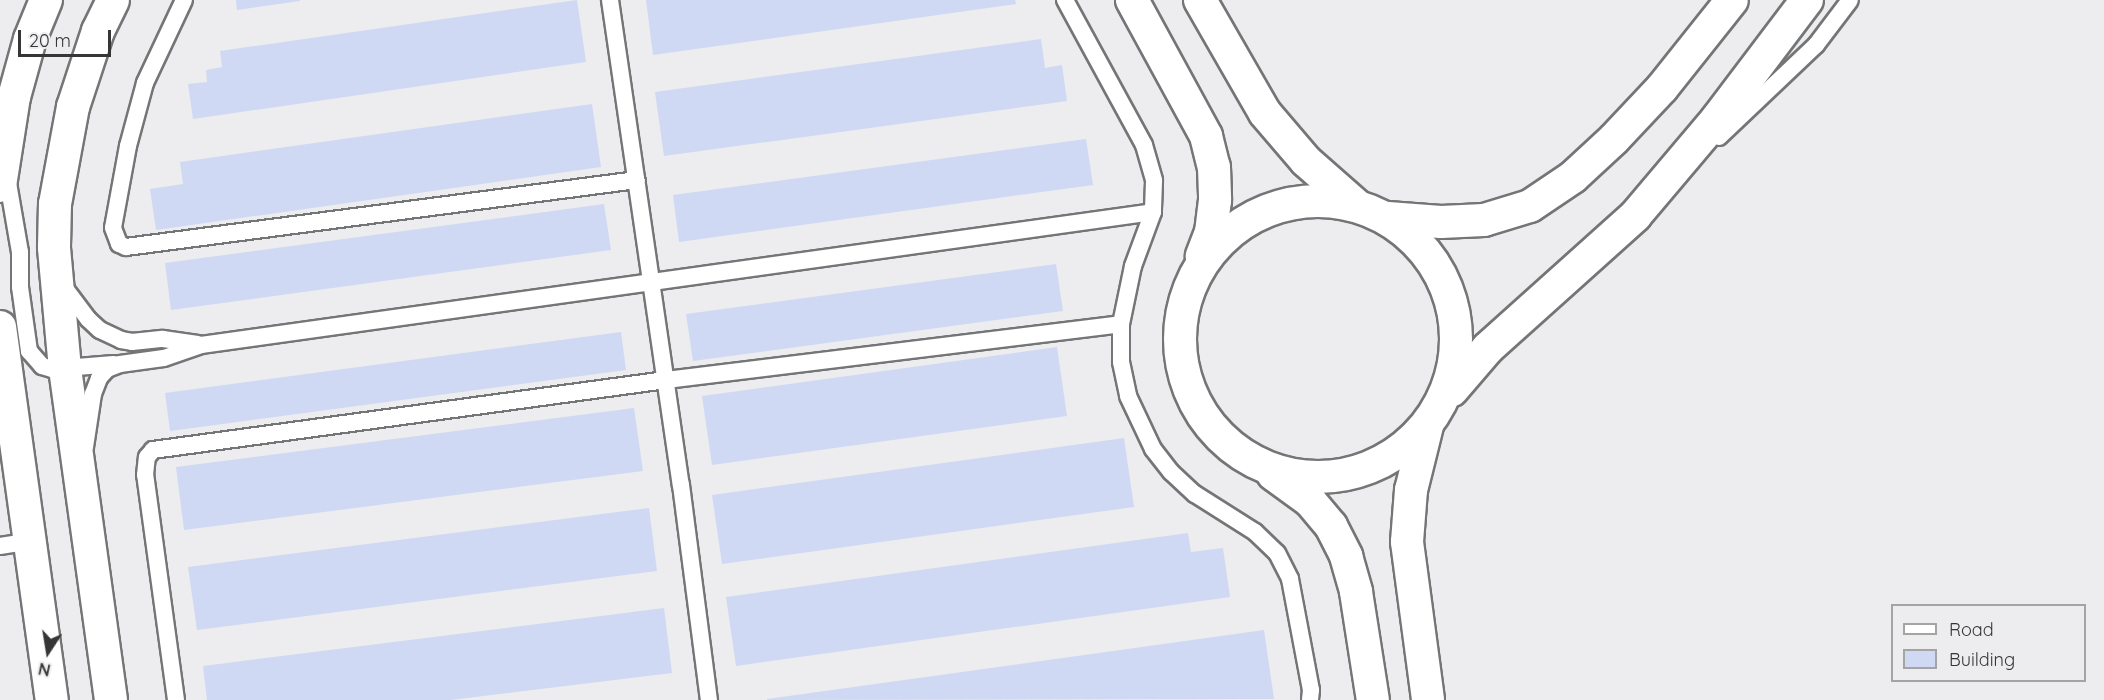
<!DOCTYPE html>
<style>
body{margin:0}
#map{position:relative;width:2104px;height:700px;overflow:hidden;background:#ededef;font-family:Quicksand,sans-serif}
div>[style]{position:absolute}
.building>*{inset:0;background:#cfd9f3}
.roads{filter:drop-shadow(2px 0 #747576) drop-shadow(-2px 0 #747576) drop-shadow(0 2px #747576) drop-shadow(0 -2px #747576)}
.service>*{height:16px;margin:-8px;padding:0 8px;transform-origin:8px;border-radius:8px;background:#fff}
.minor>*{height:32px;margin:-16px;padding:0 16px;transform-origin:16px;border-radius:16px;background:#fff}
.minor>.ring{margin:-16px;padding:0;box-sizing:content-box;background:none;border:32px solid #fff;border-radius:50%}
span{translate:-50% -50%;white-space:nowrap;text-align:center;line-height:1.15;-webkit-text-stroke:5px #ededef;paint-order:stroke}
.legend{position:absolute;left:1891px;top:604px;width:195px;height:78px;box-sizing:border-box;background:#ededef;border:2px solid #a4a4a5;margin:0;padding:8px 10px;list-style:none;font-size:18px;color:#363637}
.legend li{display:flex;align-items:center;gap:12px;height:30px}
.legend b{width:30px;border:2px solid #a4a4a5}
.north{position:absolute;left:18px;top:622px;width:60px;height:60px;-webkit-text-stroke:4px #ededef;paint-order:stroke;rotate:192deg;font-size:16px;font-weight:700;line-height:24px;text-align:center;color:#363637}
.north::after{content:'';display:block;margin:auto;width:21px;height:27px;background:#363637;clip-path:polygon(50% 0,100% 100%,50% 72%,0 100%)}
.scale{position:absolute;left:18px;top:30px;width:93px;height:27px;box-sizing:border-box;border:3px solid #363637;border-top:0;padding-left:8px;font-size:18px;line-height:21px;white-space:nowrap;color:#363637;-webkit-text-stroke:4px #ededef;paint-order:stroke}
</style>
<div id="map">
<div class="building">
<div style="clip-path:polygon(236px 0,300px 0,300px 1px,237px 10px)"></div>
<div style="clip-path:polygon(577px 0,586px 62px,193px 119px,188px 84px,207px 82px,206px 70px,222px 67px,220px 51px)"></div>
<div style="clip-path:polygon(646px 0,1015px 0,1016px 4px,653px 55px)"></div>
<div style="clip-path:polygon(1041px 39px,1045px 68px,1062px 65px,1067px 101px,664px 156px,655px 92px)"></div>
<div style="clip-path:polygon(592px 104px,601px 167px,156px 230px,150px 189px,183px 184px,180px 162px)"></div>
<div style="clip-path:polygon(1086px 139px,1093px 185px,679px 242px,673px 195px)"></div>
<div style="clip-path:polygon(604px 204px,611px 250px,171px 310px,165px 263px)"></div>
<div style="clip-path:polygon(1056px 264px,1063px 311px,693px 361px,686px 314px)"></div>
<div style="clip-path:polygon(621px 332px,626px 370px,170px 431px,165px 393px)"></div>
<div style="clip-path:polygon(1057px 347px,1067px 416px,712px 465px,702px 396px)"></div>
<div style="clip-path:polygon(634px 408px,643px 471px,184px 530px,176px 467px)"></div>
<div style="clip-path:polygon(1124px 438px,1134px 507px,722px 564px,712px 495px)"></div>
<div style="clip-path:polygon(649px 508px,657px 571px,197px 630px,188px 567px)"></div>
<div style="clip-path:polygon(1188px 533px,1191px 552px,1223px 548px,1230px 597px,736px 666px,726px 597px)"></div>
<div style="clip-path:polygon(664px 608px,672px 673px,451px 700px,207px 700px,203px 666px)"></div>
<div style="clip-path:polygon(1264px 630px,1274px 699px,767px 700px,767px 699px)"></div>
</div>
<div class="roads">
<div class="service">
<div style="left:184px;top:0;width:92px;rotate:115.2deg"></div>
<div style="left:145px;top:83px;width:65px;rotate:105.1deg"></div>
<div style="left:128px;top:146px;width:83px;rotate:100.4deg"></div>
<div style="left:113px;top:228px;width:17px;rotate:69deg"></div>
<div style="left:119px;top:244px;width:8px;rotate:23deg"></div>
<div style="left:126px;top:247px;width:515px;rotate:-7.47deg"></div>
<div style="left:610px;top:0;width:490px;rotate:81.7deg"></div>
<div style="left:681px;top:485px;width:217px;rotate:82.6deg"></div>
<div style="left:1065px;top:0;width:165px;rotate:61.4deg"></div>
<div style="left:1144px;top:145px;width:37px;rotate:74deg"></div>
<div style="left:1154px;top:181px;width:31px;rotate:92deg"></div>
<div style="left:1153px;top:212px;width:58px;rotate:110.3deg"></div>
<div style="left:1133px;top:266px;width:59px;rotate:101.7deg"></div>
<div style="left:1121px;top:324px;width:38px;rotate:90deg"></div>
<div style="left:1121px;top:362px;width:35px;rotate:78deg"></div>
<div style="left:1128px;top:396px;width:59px;rotate:64.7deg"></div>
<div style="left:1153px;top:449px;width:29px;rotate:52deg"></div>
<div style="left:1171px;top:472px;width:33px;rotate:43deg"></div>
<div style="left:1195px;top:494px;width:71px;rotate:32.3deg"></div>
<div style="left:1255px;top:532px;width:30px;rotate:44deg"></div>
<div style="left:1277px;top:553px;width:29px;rotate:63deg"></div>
<div style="left:1290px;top:579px;width:113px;rotate:79.3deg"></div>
<div style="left:1311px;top:690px;width:10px;rotate:96deg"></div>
<div style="left:1719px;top:137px;width:134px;rotate:-43.5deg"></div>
<div style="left:1816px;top:45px;width:56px;rotate:-52.9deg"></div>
<div style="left:7px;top:177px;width:76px;rotate:80.2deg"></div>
<div style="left:20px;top:252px;width:35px;rotate:90deg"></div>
<div style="left:20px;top:287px;width:65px;rotate:82deg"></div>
<div style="left:29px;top:351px;width:20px;rotate:49deg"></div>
<div style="left:42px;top:366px;width:10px;rotate:17deg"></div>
<div style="left:52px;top:369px;width:62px;rotate:-4.6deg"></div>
<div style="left:64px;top:287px;width:40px;rotate:53deg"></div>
<div style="left:88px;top:319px;width:16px;rotate:43deg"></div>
<div style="left:100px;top:330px;width:23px;rotate:25deg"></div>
<div style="left:121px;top:340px;width:11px;rotate:10deg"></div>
<div style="left:132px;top:342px;width:31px;rotate:-6deg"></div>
<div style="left:163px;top:339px;width:35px;rotate:8deg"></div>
<div style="left:85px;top:447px;width:54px;rotate:-81.4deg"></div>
<div style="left:93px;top:394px;width:17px;rotate:-69deg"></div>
<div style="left:99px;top:378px;width:12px;rotate:-48deg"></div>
<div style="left:107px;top:369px;width:14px;rotate:-21deg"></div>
<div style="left:120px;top:364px;width:44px;rotate:-7.8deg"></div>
<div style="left:164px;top:358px;width:39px;rotate:-19deg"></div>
<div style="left:201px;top:345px;width:961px;rotate:-7.95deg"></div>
<div style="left:0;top:546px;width:30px;rotate:-9deg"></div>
<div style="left:176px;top:700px;width:227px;rotate:-97.8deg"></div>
<div style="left:145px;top:475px;width:18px;rotate:-84deg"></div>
<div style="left:147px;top:457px;width:9px;rotate:-49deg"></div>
<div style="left:153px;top:450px;width:518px;rotate:-7.77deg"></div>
<div style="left:666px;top:380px;width:458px;rotate:-7deg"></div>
</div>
<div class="minor">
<div style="left:1132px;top:0;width:155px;rotate:61.4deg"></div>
<div style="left:1206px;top:136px;width:32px;rotate:76deg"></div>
<div style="left:1214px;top:167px;width:33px;rotate:88deg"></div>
<div style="left:1215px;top:200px;width:32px;rotate:97deg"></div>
<div style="left:1211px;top:232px;width:26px;rotate:111deg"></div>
<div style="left:1200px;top:0;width:130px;rotate:60.1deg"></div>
<div style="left:1265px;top:113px;width:63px;rotate:49.5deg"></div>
<div style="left:1306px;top:161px;width:67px;rotate:41.3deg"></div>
<div style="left:0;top:186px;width:90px;rotate:-81.1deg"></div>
<div style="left:14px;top:97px;width:60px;rotate:-74.6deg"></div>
<div style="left:30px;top:39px;width:42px;rotate:-67.7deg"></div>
<div class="ring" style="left:1180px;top:201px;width:244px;height:244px"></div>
<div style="left:1388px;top:218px;width:53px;rotate:4.3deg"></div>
<div style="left:1441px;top:222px;width:43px;rotate:-2.7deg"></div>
<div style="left:1484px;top:220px;width:48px;rotate:-16.9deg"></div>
<div style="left:1530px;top:206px;width:52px;rotate:-34deg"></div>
<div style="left:1573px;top:177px;width:56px;rotate:-42.8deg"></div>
<div style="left:1614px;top:139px;width:70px;rotate:-46.7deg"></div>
<div style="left:1662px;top:88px;width:112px;rotate:-51.5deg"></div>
<div style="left:0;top:327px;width:377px;rotate:82.1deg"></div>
<div style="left:1452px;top:390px;width:55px;rotate:-49.4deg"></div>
<div style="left:1488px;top:348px;width:198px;rotate:-41.9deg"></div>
<div style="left:1635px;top:216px;width:127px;rotate:-49.8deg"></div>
<div style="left:1717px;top:119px;width:149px;rotate:-52.9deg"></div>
<div style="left:1427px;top:426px;width:66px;rotate:104deg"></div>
<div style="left:1411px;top:490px;width:52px;rotate:94.4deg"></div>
<div style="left:1407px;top:542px;width:159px;rotate:82.4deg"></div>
<div style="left:1273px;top:474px;width:46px;rotate:36.1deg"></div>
<div style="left:1310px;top:501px;width:33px;rotate:50deg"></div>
<div style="left:1331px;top:526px;width:34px;rotate:63deg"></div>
<div style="left:1346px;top:556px;width:37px;rotate:74deg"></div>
<div style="left:1356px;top:592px;width:109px;rotate:81.1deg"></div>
<div style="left:111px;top:700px;width:334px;rotate:-97.9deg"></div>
<div style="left:65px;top:369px;width:122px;rotate:-95.2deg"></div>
<div style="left:54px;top:247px;width:43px;rotate:-88.7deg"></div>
<div style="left:55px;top:204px;width:99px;rotate:-79.5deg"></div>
<div style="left:73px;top:107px;width:80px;rotate:-71.8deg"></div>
<div style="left:98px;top:31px;width:34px;rotate:-64deg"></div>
</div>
</div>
<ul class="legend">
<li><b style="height:8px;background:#fff"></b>Road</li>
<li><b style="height:16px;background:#cfd9f3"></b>Building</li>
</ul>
<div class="north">N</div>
<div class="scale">20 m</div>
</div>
